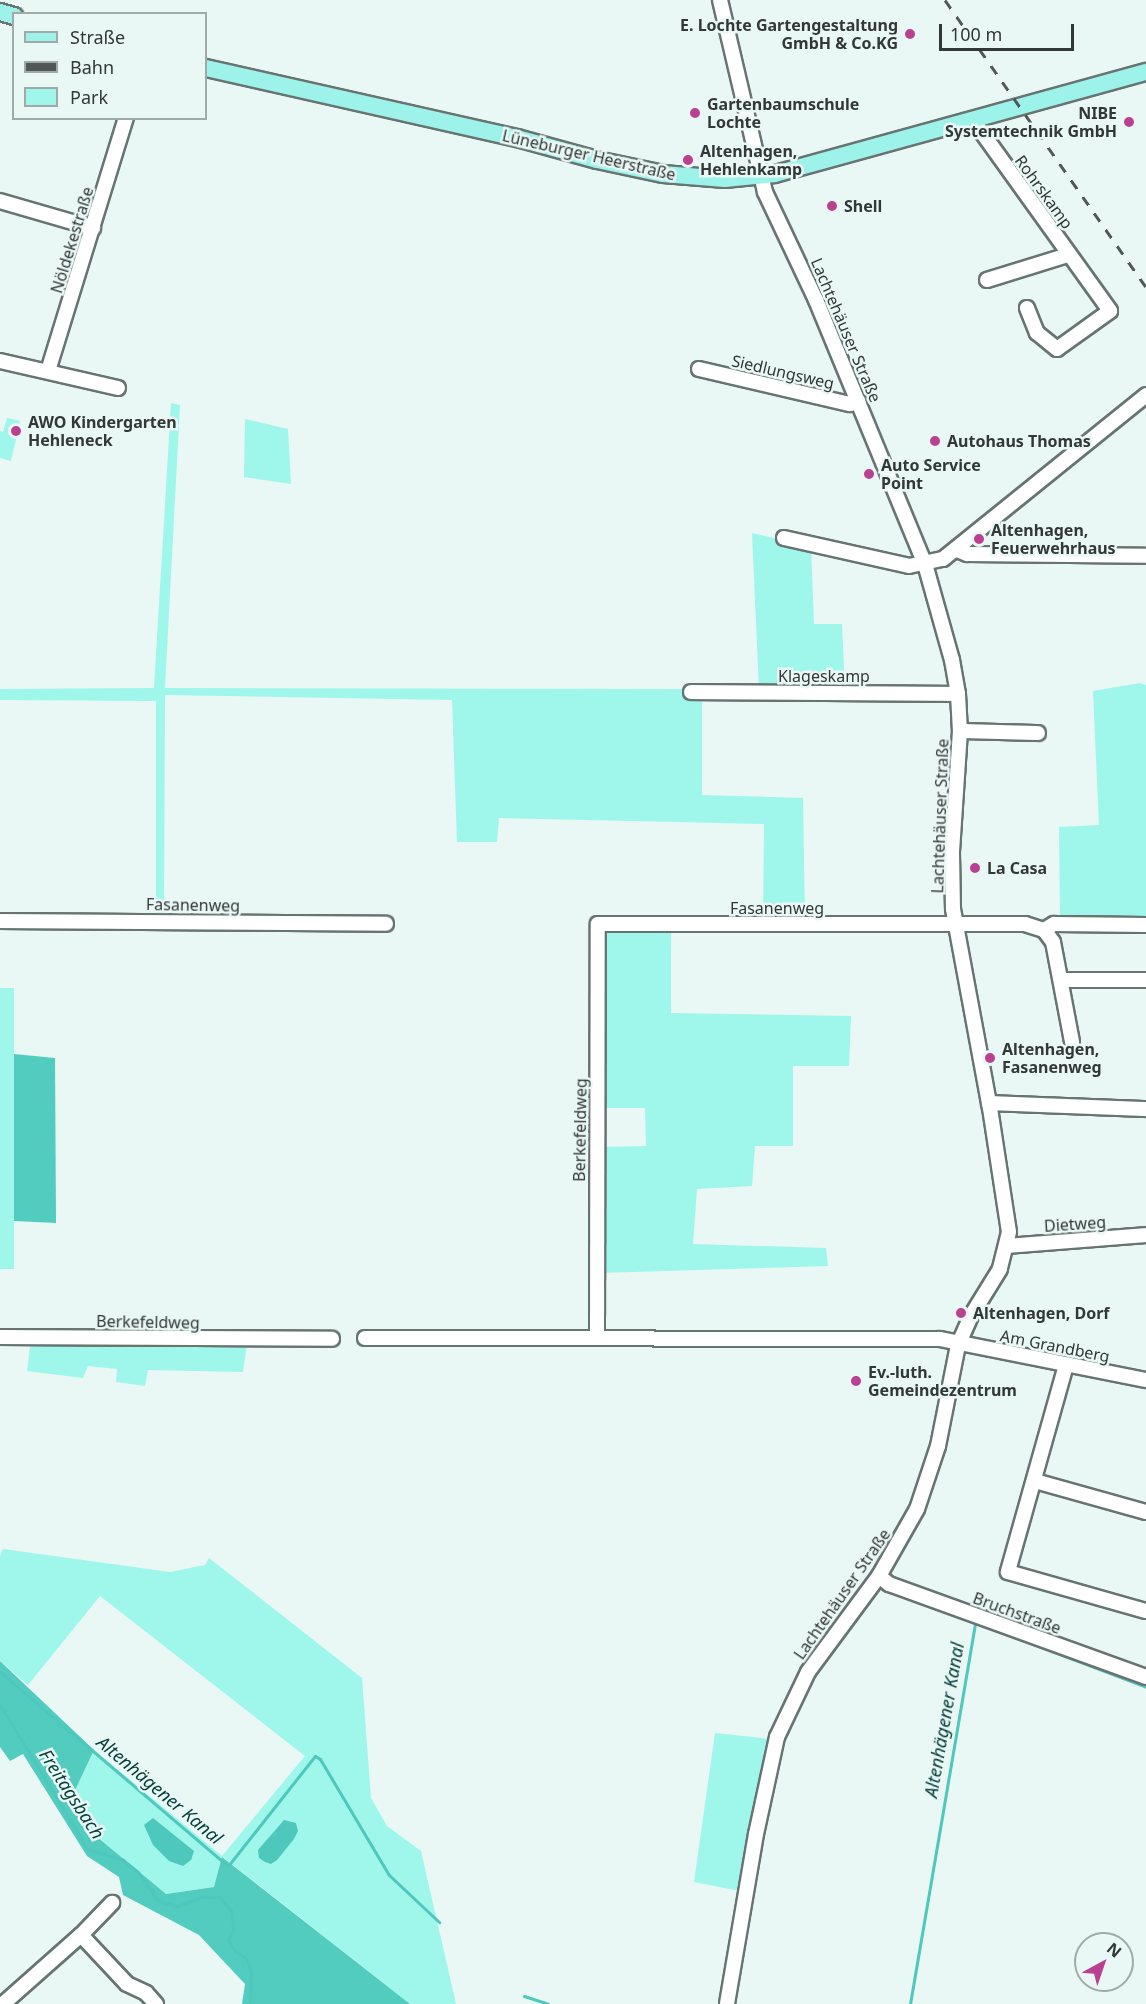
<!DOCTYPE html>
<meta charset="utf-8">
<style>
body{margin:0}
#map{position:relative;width:1146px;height:2004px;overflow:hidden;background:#e9f7f5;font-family:"Noto Sans",sans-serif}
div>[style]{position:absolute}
.green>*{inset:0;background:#9ff6eb}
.forest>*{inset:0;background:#53ccc0}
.water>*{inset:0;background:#4ec7bc}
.stream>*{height:3px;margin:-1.5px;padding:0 1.5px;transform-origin:1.5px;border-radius:1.5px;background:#4ec7bc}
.roads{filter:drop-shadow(2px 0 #677472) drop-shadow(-2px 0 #677472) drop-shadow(0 2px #677472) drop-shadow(0 -2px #677472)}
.minor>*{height:14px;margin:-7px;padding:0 7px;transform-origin:7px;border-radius:7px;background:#fff}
.major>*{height:16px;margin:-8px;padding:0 8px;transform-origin:8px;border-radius:8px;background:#9df2e9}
.rail>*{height:3px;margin-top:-1.5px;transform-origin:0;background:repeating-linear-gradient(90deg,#505756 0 10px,transparent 0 20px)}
.dots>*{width:16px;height:16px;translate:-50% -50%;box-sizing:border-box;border:3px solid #e9f7f5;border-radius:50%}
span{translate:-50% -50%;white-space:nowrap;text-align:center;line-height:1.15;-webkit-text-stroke:5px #e9f7f5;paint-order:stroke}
.poi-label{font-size:16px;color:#323837;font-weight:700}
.right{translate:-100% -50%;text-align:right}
.left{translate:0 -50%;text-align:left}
.street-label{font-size:16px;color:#323837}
.water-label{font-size:18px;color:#033e39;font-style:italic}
.legend{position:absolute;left:12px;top:12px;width:195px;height:108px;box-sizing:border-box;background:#e9f7f5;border:2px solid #a0aba9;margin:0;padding:8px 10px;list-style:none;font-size:18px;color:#323837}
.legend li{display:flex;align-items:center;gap:12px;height:30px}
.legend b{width:30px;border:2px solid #a0aba9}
.north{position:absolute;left:1074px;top:1932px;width:60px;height:60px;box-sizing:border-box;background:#e9f7f5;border:2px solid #a0aba9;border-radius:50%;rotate:40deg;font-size:16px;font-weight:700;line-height:24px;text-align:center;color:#323837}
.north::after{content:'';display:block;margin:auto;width:21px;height:27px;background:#ba4091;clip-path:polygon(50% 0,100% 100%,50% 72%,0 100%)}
.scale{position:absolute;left:939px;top:24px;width:135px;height:27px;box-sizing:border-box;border:3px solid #323837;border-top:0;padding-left:8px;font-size:18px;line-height:21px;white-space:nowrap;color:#323837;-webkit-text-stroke:4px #e9f7f5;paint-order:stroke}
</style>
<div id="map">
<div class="green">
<div style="clip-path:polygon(171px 403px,180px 405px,165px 688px,702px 689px,702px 795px,803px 798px,805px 921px,763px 921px,764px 824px,499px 818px,497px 842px,457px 842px,452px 700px,165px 695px,164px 917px,156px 918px,156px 701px,0 700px,0 689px,154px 688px)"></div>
<div style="clip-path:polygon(7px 418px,20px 421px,11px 461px,0 458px,0 431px,3px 432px)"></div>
<div style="clip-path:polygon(245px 419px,288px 429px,291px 484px,244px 477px)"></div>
<div style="clip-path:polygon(752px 533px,811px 547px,814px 624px,842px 624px,845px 690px,759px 690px)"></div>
<div style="clip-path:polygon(1140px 683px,1146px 685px,1146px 919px,1060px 919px,1059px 827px,1099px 825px,1093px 691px)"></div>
<div style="clip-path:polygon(603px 928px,671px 928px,671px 1013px,851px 1016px,849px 1066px,793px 1066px,793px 1146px,755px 1146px,752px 1186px,697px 1189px,693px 1244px,826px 1248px,828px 1266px,599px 1273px,599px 1147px,646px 1146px,645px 1108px,599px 1108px)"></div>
<div style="clip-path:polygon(0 988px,14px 988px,14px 1269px,0 1269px)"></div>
<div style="clip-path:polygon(31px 1339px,247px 1344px,243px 1372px,148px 1370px,145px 1386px,116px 1382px,117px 1369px,88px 1366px,83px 1378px,27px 1371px)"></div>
<div style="clip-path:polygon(3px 1549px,170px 1572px,205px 1565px,209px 1558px,362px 1678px,371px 1798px,387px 1826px,421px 1851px,456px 2004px,410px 2004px,223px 1857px,214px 1887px,165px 1894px,97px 1837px,70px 1801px,94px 1750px,222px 1856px,305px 1756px,100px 1596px,28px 1685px,0 1661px,0 1556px)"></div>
<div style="clip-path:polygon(715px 1733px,770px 1739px,740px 1891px,694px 1882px)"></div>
</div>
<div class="forest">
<div style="clip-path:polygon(14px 1054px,55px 1058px,56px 1223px,14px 1221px)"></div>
<div style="clip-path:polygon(0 1661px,94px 1750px,70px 1801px,97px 1837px,166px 1894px,214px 1887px,222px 1857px,410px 2004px,242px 2004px,245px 1984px,199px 1935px,123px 1895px,119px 1877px,87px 1856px,23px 1754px,10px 1761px,0 1747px)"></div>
</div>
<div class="water">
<div style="clip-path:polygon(153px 1818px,194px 1851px,191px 1860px,183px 1866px,169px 1861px,153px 1845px,144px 1825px)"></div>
<div style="clip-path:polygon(284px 1820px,296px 1823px,298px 1831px,294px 1839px,277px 1860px,271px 1864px,265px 1862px,259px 1858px,258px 1850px)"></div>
</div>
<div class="stream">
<div style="left:0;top:1672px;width:299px;rotate:40.4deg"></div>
<div style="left:228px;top:1866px;width:140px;rotate:-51.7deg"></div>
<div style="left:315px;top:1756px;width:6px;rotate:31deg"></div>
<div style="left:320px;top:1759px;width:135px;rotate:59.3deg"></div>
<div style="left:389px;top:1875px;width:69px;rotate:43.2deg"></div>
<div style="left:0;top:1705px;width:169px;rotate:58.6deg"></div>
<div style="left:88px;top:1849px;width:37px;rotate:17deg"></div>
<div style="left:123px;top:1860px;width:19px;rotate:39deg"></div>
<div style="left:138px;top:1872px;width:35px;rotate:55deg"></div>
<div style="left:158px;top:1901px;width:20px;rotate:15deg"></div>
<div style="left:177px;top:1906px;width:27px;rotate:-20deg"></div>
<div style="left:202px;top:1897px;width:17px"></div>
<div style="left:219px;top:1897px;width:18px;rotate:49deg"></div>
<div style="left:231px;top:1911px;width:19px;rotate:84deg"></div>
<div style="left:233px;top:1930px;width:11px;rotate:117deg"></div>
<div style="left:228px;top:1940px;width:13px;rotate:58deg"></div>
<div style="left:235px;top:1951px;width:14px;rotate:34deg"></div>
<div style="left:247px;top:1959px;width:15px;rotate:74deg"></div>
<div style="left:251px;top:1973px;width:31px;rotate:92deg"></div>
<div style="left:524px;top:1996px;width:25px;rotate:18deg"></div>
<div style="left:910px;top:2004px;width:387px;rotate:-80.3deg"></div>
<div style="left:975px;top:1622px;width:183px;rotate:20.8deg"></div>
</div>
<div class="roads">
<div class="minor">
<div style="left:720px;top:0;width:197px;rotate:76.8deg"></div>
<div style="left:765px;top:192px;width:119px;rotate:64.7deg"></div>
<div style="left:816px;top:300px;width:286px;rotate:67.6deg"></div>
<div style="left:925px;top:564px;width:100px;rotate:74.3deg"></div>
<div style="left:952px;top:660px;width:35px;rotate:80deg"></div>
<div style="left:958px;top:694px;width:37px;rotate:87deg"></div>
<div style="left:960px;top:731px;width:122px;rotate:93.8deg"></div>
<div style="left:952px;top:853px;width:56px;rotate:89deg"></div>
<div style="left:953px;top:909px;width:202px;rotate:79.5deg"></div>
<div style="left:990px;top:1108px;width:125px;rotate:81.3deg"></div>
<div style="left:1009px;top:1232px;width:38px;rotate:104deg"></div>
<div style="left:1000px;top:1269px;width:55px;rotate:121.7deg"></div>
<div style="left:971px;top:1316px;width:32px;rotate:114deg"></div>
<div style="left:958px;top:1345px;width:103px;rotate:101.2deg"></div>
<div style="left:938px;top:1446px;width:66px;rotate:108.4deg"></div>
<div style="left:917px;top:1509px;width:77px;rotate:119.6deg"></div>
<div style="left:879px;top:1576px;width:119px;rotate:126.5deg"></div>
<div style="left:808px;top:1672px;width:72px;rotate:115.5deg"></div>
<div style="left:777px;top:1737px;width:99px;rotate:102.2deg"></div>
<div style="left:756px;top:1834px;width:172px;rotate:99.7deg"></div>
<div style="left:973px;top:120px;width:235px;rotate:54.3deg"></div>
<div style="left:1110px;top:311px;width:65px;rotate:144.4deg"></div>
<div style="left:1057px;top:349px;width:26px;rotate:-141deg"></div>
<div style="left:1037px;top:333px;width:27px;rotate:-112deg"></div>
<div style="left:0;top:201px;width:97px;rotate:16.2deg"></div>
<div style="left:987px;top:280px;width:85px;rotate:-17.2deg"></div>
<div style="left:0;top:361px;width:121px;rotate:12.9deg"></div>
<div style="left:699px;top:369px;width:155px;rotate:13.1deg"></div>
<div style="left:850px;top:404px;width:9px;rotate:-18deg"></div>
<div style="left:48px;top:371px;width:265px;rotate:-72.9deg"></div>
<div style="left:784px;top:538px;width:128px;rotate:12.6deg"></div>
<div style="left:909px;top:566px;width:35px;rotate:-12deg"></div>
<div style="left:943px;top:559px;width:261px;rotate:-38.9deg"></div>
<div style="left:957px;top:550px;width:11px;rotate:22deg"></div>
<div style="left:967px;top:554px;width:179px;rotate:0.6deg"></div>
<div style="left:691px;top:692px;width:267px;rotate:0.4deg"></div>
<div style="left:960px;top:731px;width:78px;rotate:1.5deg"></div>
<div style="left:0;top:921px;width:386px;rotate:0.4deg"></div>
<div style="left:1044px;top:930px;width:15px;rotate:53deg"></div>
<div style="left:1053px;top:942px;width:102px;rotate:79.2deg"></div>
<div style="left:1061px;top:980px;width:85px"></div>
<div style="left:989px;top:1103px;width:157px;rotate:2.2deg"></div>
<div style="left:1007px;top:1246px;width:139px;rotate:-4.5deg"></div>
<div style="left:0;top:1337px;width:332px;rotate:0.3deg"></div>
<div style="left:597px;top:1337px;width:413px;rotate:-89.9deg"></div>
<div style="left:598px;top:924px;width:427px"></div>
<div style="left:1025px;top:924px;width:20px;rotate:18deg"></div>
<div style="left:1044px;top:930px;width:12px;rotate:-31deg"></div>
<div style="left:1054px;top:924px;width:92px;rotate:0.6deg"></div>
<div style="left:365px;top:1338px;width:575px;rotate:0.1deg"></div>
<div style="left:940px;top:1339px;width:210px;rotate:11.3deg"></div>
<div style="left:1066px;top:1365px;width:215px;rotate:105.7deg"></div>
<div style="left:1008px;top:1572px;width:143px;rotate:15.8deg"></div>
<div style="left:1035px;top:1481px;width:115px;rotate:15.6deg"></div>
<div style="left:879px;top:1576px;width:13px;rotate:39deg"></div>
<div style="left:889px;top:1584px;width:273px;rotate:19.9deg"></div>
<div style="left:81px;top:1935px;width:45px;rotate:-45.9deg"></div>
<div style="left:3px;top:2004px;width:104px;rotate:-41.5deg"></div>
<div style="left:81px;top:1935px;width:67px;rotate:46.8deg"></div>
<div style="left:127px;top:1984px;width:21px;rotate:25deg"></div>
<div style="left:146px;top:1993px;width:15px;rotate:48deg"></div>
</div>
<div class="major">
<div style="left:0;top:12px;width:15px;rotate:16deg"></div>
<div style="left:206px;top:68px;width:319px;rotate:12.7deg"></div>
<div style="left:517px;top:138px;width:83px;rotate:15.4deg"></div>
<div style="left:597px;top:160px;width:67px;rotate:12deg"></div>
<div style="left:663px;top:174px;width:62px;rotate:4.6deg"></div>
<div style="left:725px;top:179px;width:50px;rotate:-5.7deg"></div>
<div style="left:775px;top:174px;width:385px;rotate:-15.4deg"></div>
</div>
</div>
<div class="rail">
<div style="left:945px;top:0;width:350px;rotate:55deg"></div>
</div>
<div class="dots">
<div style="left:910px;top:34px;background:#ba4091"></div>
<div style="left:695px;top:113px;background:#ba4091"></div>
<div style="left:1129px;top:122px;background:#ba4091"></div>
<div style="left:688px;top:160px;background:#ba4091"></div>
<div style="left:832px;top:206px;background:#ba4091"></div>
<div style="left:16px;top:431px;background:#ba4091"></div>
<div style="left:935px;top:441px;background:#ba4091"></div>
<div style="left:869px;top:474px;background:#ba4091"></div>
<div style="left:979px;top:539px;background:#ba4091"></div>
<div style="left:975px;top:868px;background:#ba4091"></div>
<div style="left:990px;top:1058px;background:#ba4091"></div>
<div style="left:961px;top:1313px;background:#ba4091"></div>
<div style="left:856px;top:1381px;background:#ba4091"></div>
</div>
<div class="poi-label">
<span class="right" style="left:898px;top:34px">E. Lochte Gartengestaltung<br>GmbH &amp; Co.KG</span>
<span class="left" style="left:707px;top:113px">Gartenbaumschule<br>Lochte</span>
<span class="right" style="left:1117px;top:122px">NIBE<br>Systemtechnik GmbH</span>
<span class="left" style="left:700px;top:160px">Altenhagen,<br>Hehlenkamp</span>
<span class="left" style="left:844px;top:206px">Shell</span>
<span class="left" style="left:28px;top:431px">AWO Kindergarten<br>Hehleneck</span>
<span class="left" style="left:947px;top:441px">Autohaus Thomas</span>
<span class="left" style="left:881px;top:474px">Auto Service<br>Point</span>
<span class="left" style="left:991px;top:539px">Altenhagen,<br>Feuerwehrhaus</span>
<span class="left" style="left:987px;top:868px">La Casa</span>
<span class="left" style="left:1002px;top:1058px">Altenhagen,<br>Fasanenweg</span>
<span class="left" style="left:973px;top:1313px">Altenhagen, Dorf</span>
<span class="left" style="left:868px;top:1381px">Ev.-luth.<br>Gemeindezentrum</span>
</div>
<div class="street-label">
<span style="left:589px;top:155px;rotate:13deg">Lüneburger Heerstraße</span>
<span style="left:1044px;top:192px;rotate:54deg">Rohrskamp</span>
<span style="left:72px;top:240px;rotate:-73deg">Nöldekestraße</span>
<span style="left:846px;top:330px;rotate:67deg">Lachtehäuser Straße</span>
<span style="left:783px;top:372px;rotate:13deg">Siedlungsweg</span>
<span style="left:824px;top:676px">Klageskamp</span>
<span style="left:940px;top:816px;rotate:-88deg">Lachtehäuser Straße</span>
<span style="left:193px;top:905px;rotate:1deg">Fasanenweg</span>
<span style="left:777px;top:908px">Fasanenweg</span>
<span style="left:580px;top:1130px;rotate:-89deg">Berkefeldweg</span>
<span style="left:1075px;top:1224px;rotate:-4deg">Dietweg</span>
<span style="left:148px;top:1322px;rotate:1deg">Berkefeldweg</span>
<span style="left:1055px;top:1346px;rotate:11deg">Am Grandberg</span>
<span style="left:842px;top:1594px;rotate:-55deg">Lachtehäuser Straße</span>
<span style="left:1017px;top:1613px;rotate:20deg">Bruchstraße</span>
</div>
<div class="water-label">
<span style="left:944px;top:1720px;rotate:-80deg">Altenhägener Kanal</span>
<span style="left:160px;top:1790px;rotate:40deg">Altenhägener Kanal</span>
<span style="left:72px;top:1794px;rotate:57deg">Freitagsbach</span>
</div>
<ul class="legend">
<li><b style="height:8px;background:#9df2e9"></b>Straße</li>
<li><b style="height:8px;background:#505756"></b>Bahn</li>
<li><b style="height:16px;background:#9ff6eb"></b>Park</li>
</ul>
<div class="north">N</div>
<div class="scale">100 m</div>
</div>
